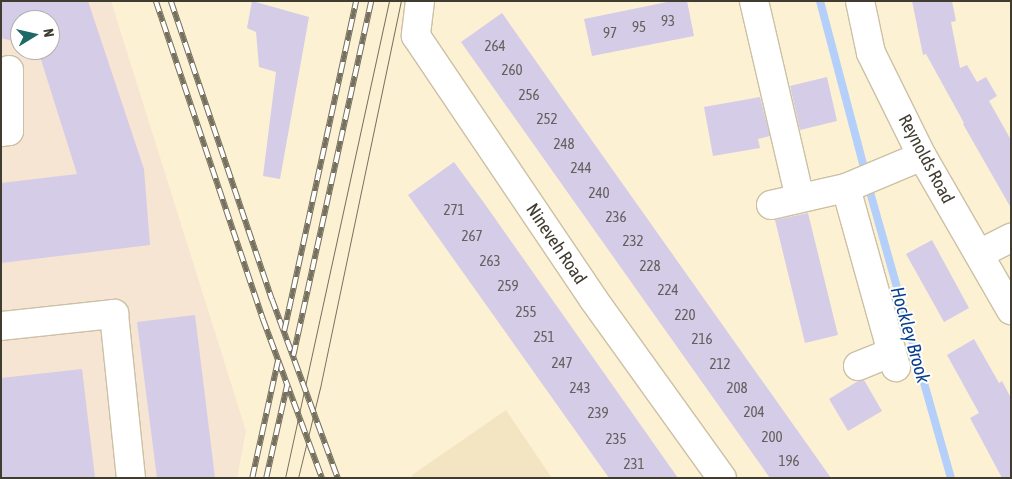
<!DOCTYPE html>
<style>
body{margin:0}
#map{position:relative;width:1012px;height:479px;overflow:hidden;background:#fdf1d4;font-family:"Asap Condensed",sans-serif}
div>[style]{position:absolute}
.built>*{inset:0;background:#f3e5c1}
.industrial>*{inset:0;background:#f6e5d3}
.stream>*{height:8px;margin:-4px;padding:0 4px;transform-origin:4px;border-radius:4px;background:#b4d0fa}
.building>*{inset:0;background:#d5cce8}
.roads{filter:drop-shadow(1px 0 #ccc0a5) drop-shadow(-1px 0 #ccc0a5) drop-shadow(0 1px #ccc0a5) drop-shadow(0 -1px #ccc0a5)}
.minor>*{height:28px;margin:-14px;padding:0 14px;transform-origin:14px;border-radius:14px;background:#fff}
.tram>*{height:1px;margin:-0.5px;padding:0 0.5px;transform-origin:0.5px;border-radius:0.5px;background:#76705f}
.rail>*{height:5.5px;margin-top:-2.75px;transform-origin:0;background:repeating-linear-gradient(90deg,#fff 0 11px,#76705f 0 22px);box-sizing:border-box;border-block:1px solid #76705f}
span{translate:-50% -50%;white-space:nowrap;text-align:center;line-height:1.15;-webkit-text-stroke:4px #fff;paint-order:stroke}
.number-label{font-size:15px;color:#65605e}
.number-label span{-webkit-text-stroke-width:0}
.street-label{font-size:18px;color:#403c30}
.water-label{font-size:19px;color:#093f8e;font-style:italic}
.frame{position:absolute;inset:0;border:2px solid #403c30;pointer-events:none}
.north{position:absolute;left:10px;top:10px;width:50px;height:50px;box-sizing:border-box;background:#fff;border:1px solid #b3b1ac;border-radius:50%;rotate:81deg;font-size:14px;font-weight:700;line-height:20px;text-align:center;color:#403c30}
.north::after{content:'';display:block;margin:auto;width:18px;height:22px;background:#1c6967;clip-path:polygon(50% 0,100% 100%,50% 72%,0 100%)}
</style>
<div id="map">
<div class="built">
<div style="clip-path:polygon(506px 410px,552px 478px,413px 478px,412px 475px)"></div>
</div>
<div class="industrial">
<div style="clip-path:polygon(evenodd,1px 1px,111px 1px,246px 431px,237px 478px,1px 478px,1px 1px,20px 20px,50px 20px,50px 50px,20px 50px,20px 20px)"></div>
</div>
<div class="stream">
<div style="left:820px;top:1px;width:173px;rotate:75.2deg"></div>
<div style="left:870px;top:192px;width:297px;rotate:74.2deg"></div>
</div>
<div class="building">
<div style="clip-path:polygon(1px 1px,88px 1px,144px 169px,150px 245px,1px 263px,1px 183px,77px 174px,38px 50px,50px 50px,50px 20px,20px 20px,20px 43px,1px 38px)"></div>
<div style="clip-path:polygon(252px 1px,309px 17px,280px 179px,263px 176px,276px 72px,259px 67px,256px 32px,247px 28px)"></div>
<div style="clip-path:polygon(672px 1px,687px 1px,694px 36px,592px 56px,584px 19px)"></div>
<div style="clip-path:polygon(912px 1px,952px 1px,956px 21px,951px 22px,960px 68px,967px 65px,977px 82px,986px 77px,997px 96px,989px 101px,1011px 140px,1011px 208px,963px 124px,964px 123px,926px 54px,923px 55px)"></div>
<div style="clip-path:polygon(502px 13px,571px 111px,831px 478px,770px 478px,461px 42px)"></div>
<div style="clip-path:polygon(827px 77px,837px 121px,800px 130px,790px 86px)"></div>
<div style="clip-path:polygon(760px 97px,770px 136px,758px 139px,760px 148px,713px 156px,704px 107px)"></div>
<div style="clip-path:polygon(454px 162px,482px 200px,678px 478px,609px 478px,408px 195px)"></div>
<div style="clip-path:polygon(808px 213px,838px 335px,805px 343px,775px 220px)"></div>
<div style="clip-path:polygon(932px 240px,969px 308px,944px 322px,906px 254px)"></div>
<div style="clip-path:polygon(195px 315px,215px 478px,157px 478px,137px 322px)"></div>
<div style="clip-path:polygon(974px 339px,999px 383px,1002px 381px,1011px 398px,1011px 478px,1002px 478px,970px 418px,979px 413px,947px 355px)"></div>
<div style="clip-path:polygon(82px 369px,95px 478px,1px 478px,1px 378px)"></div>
<div style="clip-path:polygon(864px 380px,882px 411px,848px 431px,829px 399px,858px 381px)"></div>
</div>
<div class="roads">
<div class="minor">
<div style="left:420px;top:1px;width:35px;rotate:97deg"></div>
<div style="left:416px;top:36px;width:318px;rotate:56deg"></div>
<div style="left:594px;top:300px;width:219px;rotate:54.3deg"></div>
<div style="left:754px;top:1px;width:202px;rotate:76.9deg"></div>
<div style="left:860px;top:1px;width:53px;rotate:78.1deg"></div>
<div style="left:871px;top:53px;width:115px;rotate:63.7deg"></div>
<div style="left:922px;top:156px;width:178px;rotate:60deg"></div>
<div style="left:1px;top:132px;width:8px;rotate:-7deg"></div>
<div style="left:9px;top:131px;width:61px;rotate:-90deg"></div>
<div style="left:846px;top:188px;width:186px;rotate:74.4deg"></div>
<div style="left:771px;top:205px;width:77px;rotate:-12.8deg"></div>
<div style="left:846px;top:188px;width:82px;rotate:-22.8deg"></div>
<div style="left:979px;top:254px;width:36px;rotate:-27deg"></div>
<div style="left:1px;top:326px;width:114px;rotate:-6.1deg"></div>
<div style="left:114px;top:314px;width:165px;rotate:84.1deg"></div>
<div style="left:858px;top:366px;width:35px;rotate:-22deg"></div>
</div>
</div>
<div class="tram">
<div style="left:285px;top:478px;width:488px;rotate:-77.7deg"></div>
<div style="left:298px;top:478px;width:93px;rotate:-76.3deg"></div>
<div style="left:320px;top:388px;width:395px;rotate:-78.2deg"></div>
</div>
<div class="rail">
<div style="left:156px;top:1px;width:336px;rotate:71.4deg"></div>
<div style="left:263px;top:319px;width:170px;rotate:69.6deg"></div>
<div style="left:171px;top:1px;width:315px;rotate:71.3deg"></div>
<div style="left:272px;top:299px;width:191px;rotate:69.8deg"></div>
<div style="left:284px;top:331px;width:338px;rotate:-77.7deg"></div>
<div style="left:293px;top:356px;width:363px;rotate:-77.6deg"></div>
<div style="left:252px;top:478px;width:121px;rotate:-77.6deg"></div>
<div style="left:266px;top:478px;width:95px;rotate:-77.3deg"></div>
</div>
<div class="number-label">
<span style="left:668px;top:21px">93</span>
<span style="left:639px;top:27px">95</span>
<span style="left:610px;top:33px">97</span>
<span style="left:495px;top:46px">264</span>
<span style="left:512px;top:70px">260</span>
<span style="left:529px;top:95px">256</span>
<span style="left:547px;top:119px">252</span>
<span style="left:564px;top:144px">248</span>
<span style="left:581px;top:168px">244</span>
<span style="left:599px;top:193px">240</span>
<span style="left:454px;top:210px">271</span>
<span style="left:616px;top:217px">236</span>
<span style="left:472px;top:236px">267</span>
<span style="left:633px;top:241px">232</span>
<span style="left:490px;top:261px">263</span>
<span style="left:650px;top:266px">228</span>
<span style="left:508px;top:286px">259</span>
<span style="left:668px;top:290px">224</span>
<span style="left:526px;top:312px">255</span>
<span style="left:685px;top:315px">220</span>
<span style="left:544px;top:337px">251</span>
<span style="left:702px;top:339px">216</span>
<span style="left:562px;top:363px">247</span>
<span style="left:720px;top:364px">212</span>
<span style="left:580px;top:388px">243</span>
<span style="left:737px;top:388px">208</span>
<span style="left:754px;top:412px">204</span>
<span style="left:598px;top:413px">239</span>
<span style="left:772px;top:437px">200</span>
<span style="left:616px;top:439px">235</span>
<span style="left:789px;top:461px">196</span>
<span style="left:634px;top:464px">231</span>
</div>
<div class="street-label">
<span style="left:926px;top:159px;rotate:62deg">Reynolds Road</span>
<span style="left:556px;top:244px;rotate:56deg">Nineveh Road</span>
</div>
<div class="water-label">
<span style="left:910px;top:335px;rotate:74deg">Hockley Brook</span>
</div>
<div class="frame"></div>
<div class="north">N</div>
</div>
